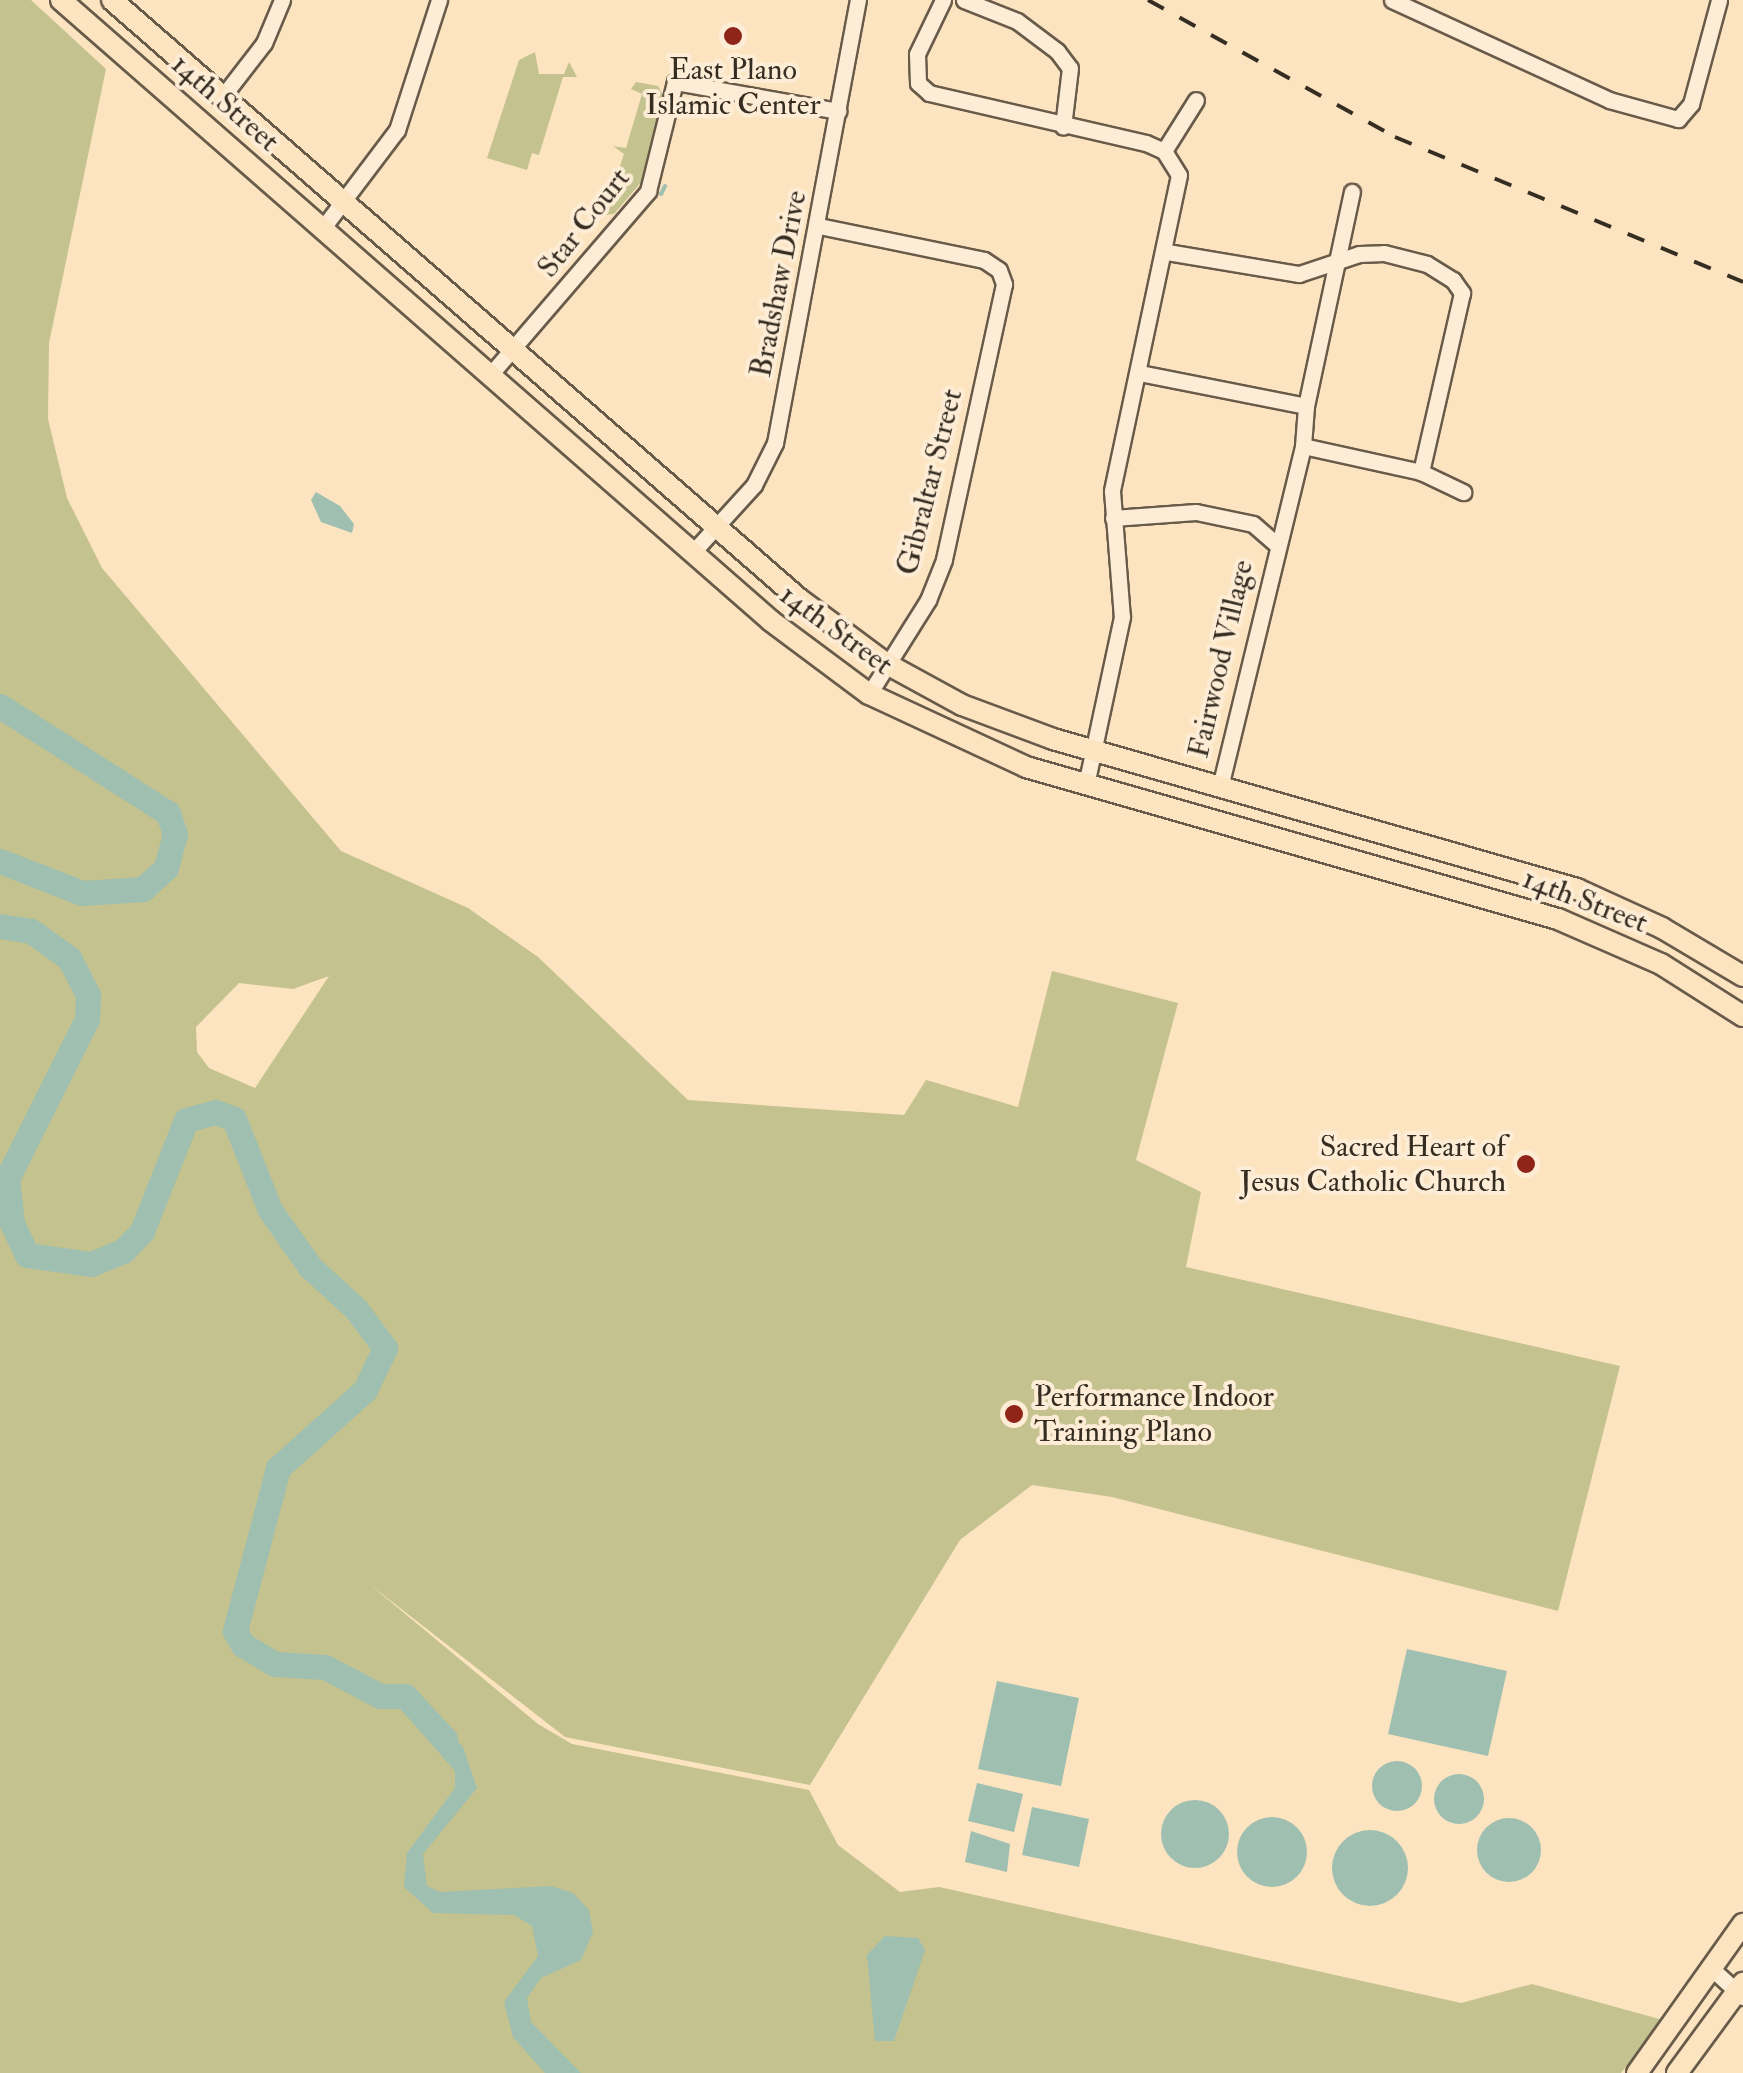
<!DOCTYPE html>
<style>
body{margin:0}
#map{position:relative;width:1743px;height:2073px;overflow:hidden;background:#fde4c0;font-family:"IM FELL Double Pica",serif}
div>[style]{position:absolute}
.green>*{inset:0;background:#c4c28e}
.water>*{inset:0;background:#9fbfb1}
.round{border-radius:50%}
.stream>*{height:4px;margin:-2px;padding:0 2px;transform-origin:2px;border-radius:2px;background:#9fbfb1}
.river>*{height:25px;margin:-12.5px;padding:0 12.5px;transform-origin:12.5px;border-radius:12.5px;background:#9fbfb1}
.roads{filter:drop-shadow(2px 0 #685b4a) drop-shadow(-2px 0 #685b4a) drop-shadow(0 2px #685b4a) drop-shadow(0 -2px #685b4a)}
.minor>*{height:15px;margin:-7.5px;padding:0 7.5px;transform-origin:7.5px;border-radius:7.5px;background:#feedd6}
.major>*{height:20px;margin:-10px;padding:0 10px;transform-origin:10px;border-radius:10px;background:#fde4c0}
.rail>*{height:4px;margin-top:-2px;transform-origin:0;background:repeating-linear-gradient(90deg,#362d22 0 18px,transparent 0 36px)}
.dots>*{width:28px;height:28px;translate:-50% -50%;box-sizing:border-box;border:5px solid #feedd6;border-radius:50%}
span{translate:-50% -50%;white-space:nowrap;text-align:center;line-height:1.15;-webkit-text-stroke:8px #feedd6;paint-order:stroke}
.poi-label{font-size:30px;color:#362d22}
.right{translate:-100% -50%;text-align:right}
.left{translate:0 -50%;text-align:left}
.street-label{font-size:30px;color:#362d22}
</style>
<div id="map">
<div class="green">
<div style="clip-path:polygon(evenodd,0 0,31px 0,106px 69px,49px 343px,48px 419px,67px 498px,102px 568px,341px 851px,468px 908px,538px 957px,688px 1100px,904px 1115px,926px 1080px,1018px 1107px,1052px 971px,1178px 1003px,1136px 1160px,1201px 1192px,1186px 1267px,1620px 1366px,1558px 1611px,1112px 1497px,1032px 1485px,960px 1540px,810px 1785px,565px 1737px,368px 1583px,538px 1724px,572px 1744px,809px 1790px,838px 1845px,900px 1892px,939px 1887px,1461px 2003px,1532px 1984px,1663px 2020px,1621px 2073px,0 2073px,0 0,329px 976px,255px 1088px,209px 1068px,197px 1052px,196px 1027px,239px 983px,293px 989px,329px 976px)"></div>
<div style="clip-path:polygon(535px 52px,539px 74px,564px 74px,569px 62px,577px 77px,563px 77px,539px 155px,532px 153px,527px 170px,487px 158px,519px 60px)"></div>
<div style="clip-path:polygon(636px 82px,658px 86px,664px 97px,644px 179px,614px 214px,604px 215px,591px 203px,598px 194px,610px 196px,624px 154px,613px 146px,626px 148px,642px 94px,631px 89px)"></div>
</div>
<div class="water">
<div style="clip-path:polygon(316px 492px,340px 506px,354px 524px,352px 533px,321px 522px,311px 500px)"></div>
<div style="clip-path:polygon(1407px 1649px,1507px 1671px,1488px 1756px,1388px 1734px)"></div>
<div style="clip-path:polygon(997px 1681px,1079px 1698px,1061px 1786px,978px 1769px)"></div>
<div style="clip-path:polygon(428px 1709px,463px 1747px,477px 1788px,423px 1854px,427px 1886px,440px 1892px,551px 1886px,573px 1893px,589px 1910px,593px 1932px,581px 1960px,541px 1978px,527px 1998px,531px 2022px,581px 2073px,545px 2073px,513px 2037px,504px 2002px,538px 1956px,532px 1926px,514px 1915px,433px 1913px,404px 1887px,407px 1853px,455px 1788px,455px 1771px,412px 1722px)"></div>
<div class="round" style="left:1372px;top:1761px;width:50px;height:50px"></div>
<div class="round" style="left:1434px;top:1774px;width:50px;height:50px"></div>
<div style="clip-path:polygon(977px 1783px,1023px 1794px,1014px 1832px,968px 1821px)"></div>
<div class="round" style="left:1161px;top:1800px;width:68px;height:68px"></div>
<div style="clip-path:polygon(1032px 1807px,1089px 1819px,1079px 1867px,1022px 1855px)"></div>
<div class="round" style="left:1237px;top:1817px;width:70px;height:70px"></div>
<div class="round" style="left:1477px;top:1818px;width:64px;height:64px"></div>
<div class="round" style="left:1332px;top:1830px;width:76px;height:76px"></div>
<div style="clip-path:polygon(971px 1831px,1010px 1844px,1007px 1872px,965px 1862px)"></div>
<div style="clip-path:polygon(885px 1936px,918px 1938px,925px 1950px,894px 2041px,875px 2041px,867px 1955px)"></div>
</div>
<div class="stream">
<div style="left:661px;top:194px;width:9px;rotate:-63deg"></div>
</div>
<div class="river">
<div style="left:0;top:706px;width:199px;rotate:32.5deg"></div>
<div style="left:168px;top:813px;width:22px;rotate:72deg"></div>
<div style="left:175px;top:834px;width:35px;rotate:105deg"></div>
<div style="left:166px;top:868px;width:31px;rotate:138deg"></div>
<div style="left:143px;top:889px;width:61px;rotate:176.2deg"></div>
<div style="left:82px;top:893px;width:88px;rotate:-158.7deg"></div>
<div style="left:0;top:926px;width:31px;rotate:9deg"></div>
<div style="left:31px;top:931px;width:47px;rotate:35.4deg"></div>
<div style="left:69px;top:958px;width:42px;rotate:62.8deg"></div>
<div style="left:88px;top:995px;width:24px;rotate:92deg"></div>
<div style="left:87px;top:1019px;width:179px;rotate:116.6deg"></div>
<div style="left:7px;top:1179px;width:44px;rotate:83.5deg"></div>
<div style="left:12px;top:1223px;width:35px;rotate:65deg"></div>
<div style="left:27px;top:1255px;width:65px;rotate:8deg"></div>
<div style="left:91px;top:1264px;width:35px;rotate:-22deg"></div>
<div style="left:123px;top:1251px;width:28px;rotate:-46deg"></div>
<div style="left:142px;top:1231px;width:119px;rotate:-68.4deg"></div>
<div style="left:186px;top:1120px;width:30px;rotate:-15deg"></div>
<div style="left:215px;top:1112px;width:20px;rotate:20deg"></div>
<div style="left:234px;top:1119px;width:98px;rotate:68.4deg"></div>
<div style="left:270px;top:1210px;width:70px;rotate:54.9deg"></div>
<div style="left:310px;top:1267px;width:62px;rotate:42.4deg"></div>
<div style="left:356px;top:1309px;width:49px;rotate:53.4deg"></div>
<div style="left:385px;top:1348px;width:47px;rotate:115.5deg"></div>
<div style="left:365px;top:1390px;width:117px;rotate:138.1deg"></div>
<div style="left:278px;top:1468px;width:169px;rotate:104.8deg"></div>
<div style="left:235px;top:1631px;width:16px;rotate:60deg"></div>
<div style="left:243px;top:1645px;width:37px;rotate:31deg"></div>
<div style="left:275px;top:1664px;width:50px;rotate:3.4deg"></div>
<div style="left:325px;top:1667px;width:62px;rotate:27.8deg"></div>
<div style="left:380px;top:1696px;width:25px"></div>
<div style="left:405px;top:1696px;width:59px;rotate:47.1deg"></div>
</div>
<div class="roads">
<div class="minor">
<div style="left:943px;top:0;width:60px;rotate:115.7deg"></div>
<div style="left:917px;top:54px;width:29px;rotate:88deg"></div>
<div style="left:918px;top:83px;width:15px;rotate:42deg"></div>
<div style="left:929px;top:93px;width:223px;rotate:13deg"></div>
<div style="left:1146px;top:143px;width:20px;rotate:24deg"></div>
<div style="left:1164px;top:151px;width:28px;rotate:58deg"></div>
<div style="left:1179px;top:175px;width:323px;rotate:102deg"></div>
<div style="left:1112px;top:491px;width:126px;rotate:85.5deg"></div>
<div style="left:1122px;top:617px;width:172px;rotate:102.1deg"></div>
<div style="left:964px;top:0;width:57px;rotate:21.6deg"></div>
<div style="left:1017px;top:21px;width:50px;rotate:36.9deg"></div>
<div style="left:1057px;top:51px;width:21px;rotate:53deg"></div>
<div style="left:1070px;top:68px;width:59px;rotate:96.8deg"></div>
<div style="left:1392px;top:0;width:239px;rotate:24.7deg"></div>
<div style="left:1609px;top:100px;width:72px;rotate:15.4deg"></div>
<div style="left:1678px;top:119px;width:20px;rotate:-49deg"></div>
<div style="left:1691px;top:104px;width:108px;rotate:-74.9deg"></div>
<div style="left:223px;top:96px;width:67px;rotate:-52.3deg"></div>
<div style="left:264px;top:43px;width:47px;rotate:-67.3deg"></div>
<div style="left:1164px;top:151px;width:60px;rotate:-57.9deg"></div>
<div style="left:819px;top:226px;width:168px;rotate:11.6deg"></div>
<div style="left:984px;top:260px;width:18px;rotate:34deg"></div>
<div style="left:999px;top:270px;width:15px;rotate:70deg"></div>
<div style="left:1004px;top:284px;width:282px;rotate:102.3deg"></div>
<div style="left:944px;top:560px;width:43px;rotate:111.8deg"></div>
<div style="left:928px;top:600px;width:111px;rotate:122.1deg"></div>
<div style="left:322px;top:229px;width:124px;rotate:-52.9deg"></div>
<div style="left:397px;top:130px;width:137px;rotate:-72.1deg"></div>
<div style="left:1167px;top:252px;width:134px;rotate:9.5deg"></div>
<div style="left:1299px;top:274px;width:63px;rotate:-18.4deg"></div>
<div style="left:1359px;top:254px;width:25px;rotate:-2deg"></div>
<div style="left:1384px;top:253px;width:44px;rotate:14.3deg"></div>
<div style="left:1427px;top:264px;width:31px;rotate:32deg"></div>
<div style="left:1453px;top:280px;width:16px;rotate:55deg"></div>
<div style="left:1462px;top:293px;width:184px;rotate:102.9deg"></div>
<div style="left:1140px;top:373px;width:169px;rotate:11.2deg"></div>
<div style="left:490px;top:375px;width:243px;rotate:-49.3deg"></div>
<div style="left:648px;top:191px;width:112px;rotate:-76.1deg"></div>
<div style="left:675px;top:82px;width:166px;rotate:10.1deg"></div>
<div style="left:1303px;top:446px;width:121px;rotate:12.4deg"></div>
<div style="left:1421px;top:472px;width:47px;rotate:25.5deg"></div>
<div style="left:1113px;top:518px;width:83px;rotate:-4.1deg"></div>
<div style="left:1196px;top:512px;width:58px;rotate:11.9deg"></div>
<div style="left:1253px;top:524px;width:29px;rotate:41deg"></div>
<div style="left:693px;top:552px;width:91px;rotate:-47.7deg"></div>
<div style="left:754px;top:485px;width:47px;rotate:-63.4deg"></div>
<div style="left:775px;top:443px;width:451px;rotate:-79.4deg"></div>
<div style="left:1220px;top:787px;width:351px;rotate:-76.3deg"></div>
<div style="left:1303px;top:446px;width:40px;rotate:-85.7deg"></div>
<div style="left:1306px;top:406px;width:219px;rotate:-77.9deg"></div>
<div style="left:1712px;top:1969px;width:42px;rotate:42.1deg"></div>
</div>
<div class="major">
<div style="left:61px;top:0;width:943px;rotate:41.17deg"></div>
<div style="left:771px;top:621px;width:122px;rotate:36.7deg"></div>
<div style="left:869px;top:694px;width:173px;rotate:24.9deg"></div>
<div style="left:1026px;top:767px;width:553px;rotate:15.95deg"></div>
<div style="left:1558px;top:919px;width:112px;rotate:23.6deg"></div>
<div style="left:1661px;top:964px;width:97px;rotate:32.4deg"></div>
<div style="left:112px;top:0;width:910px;rotate:41.08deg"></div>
<div style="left:798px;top:598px;width:111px;rotate:36.6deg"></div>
<div style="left:887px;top:664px;width:85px;rotate:28.7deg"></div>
<div style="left:962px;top:705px;width:97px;rotate:20.5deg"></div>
<div style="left:1053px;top:739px;width:545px;rotate:15.97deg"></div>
<div style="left:1577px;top:889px;width:94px;rotate:24.6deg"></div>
<div style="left:1662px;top:928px;width:94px;rotate:30.7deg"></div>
<div style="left:1637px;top:2073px;width:183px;rotate:-54.6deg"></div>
<div style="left:1677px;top:2073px;width:112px;rotate:-53.7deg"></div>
</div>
</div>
<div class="rail">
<div style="left:1148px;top:0;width:282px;rotate:29deg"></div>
<div style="left:1395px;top:137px;width:377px;rotate:22.6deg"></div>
</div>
<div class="dots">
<div style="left:733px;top:36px;background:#8f2418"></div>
<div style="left:1526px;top:1164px;background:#8f2418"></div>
<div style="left:1014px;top:1414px;background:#8f2418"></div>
</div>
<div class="poi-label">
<span style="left:733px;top:87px">East Plano<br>Islamic Center</span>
<span class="right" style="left:1506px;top:1164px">Sacred Heart of<br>Jesus Catholic Church</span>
<span class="left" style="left:1034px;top:1414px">Performance Indoor<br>Training Plano</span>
</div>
<div class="street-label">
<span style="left:225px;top:103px;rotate:41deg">14th Street</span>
<span style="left:584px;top:223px;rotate:-52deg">Star Court</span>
<span style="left:779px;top:284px;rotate:-79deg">Bradshaw Drive</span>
<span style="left:930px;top:482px;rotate:-76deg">Gibraltar Street</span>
<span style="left:836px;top:630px;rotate:36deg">14th Street</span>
<span style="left:1221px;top:659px;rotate:-77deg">Fairwood Village</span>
<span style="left:1585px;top:901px;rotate:21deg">14th Street</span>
</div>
</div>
